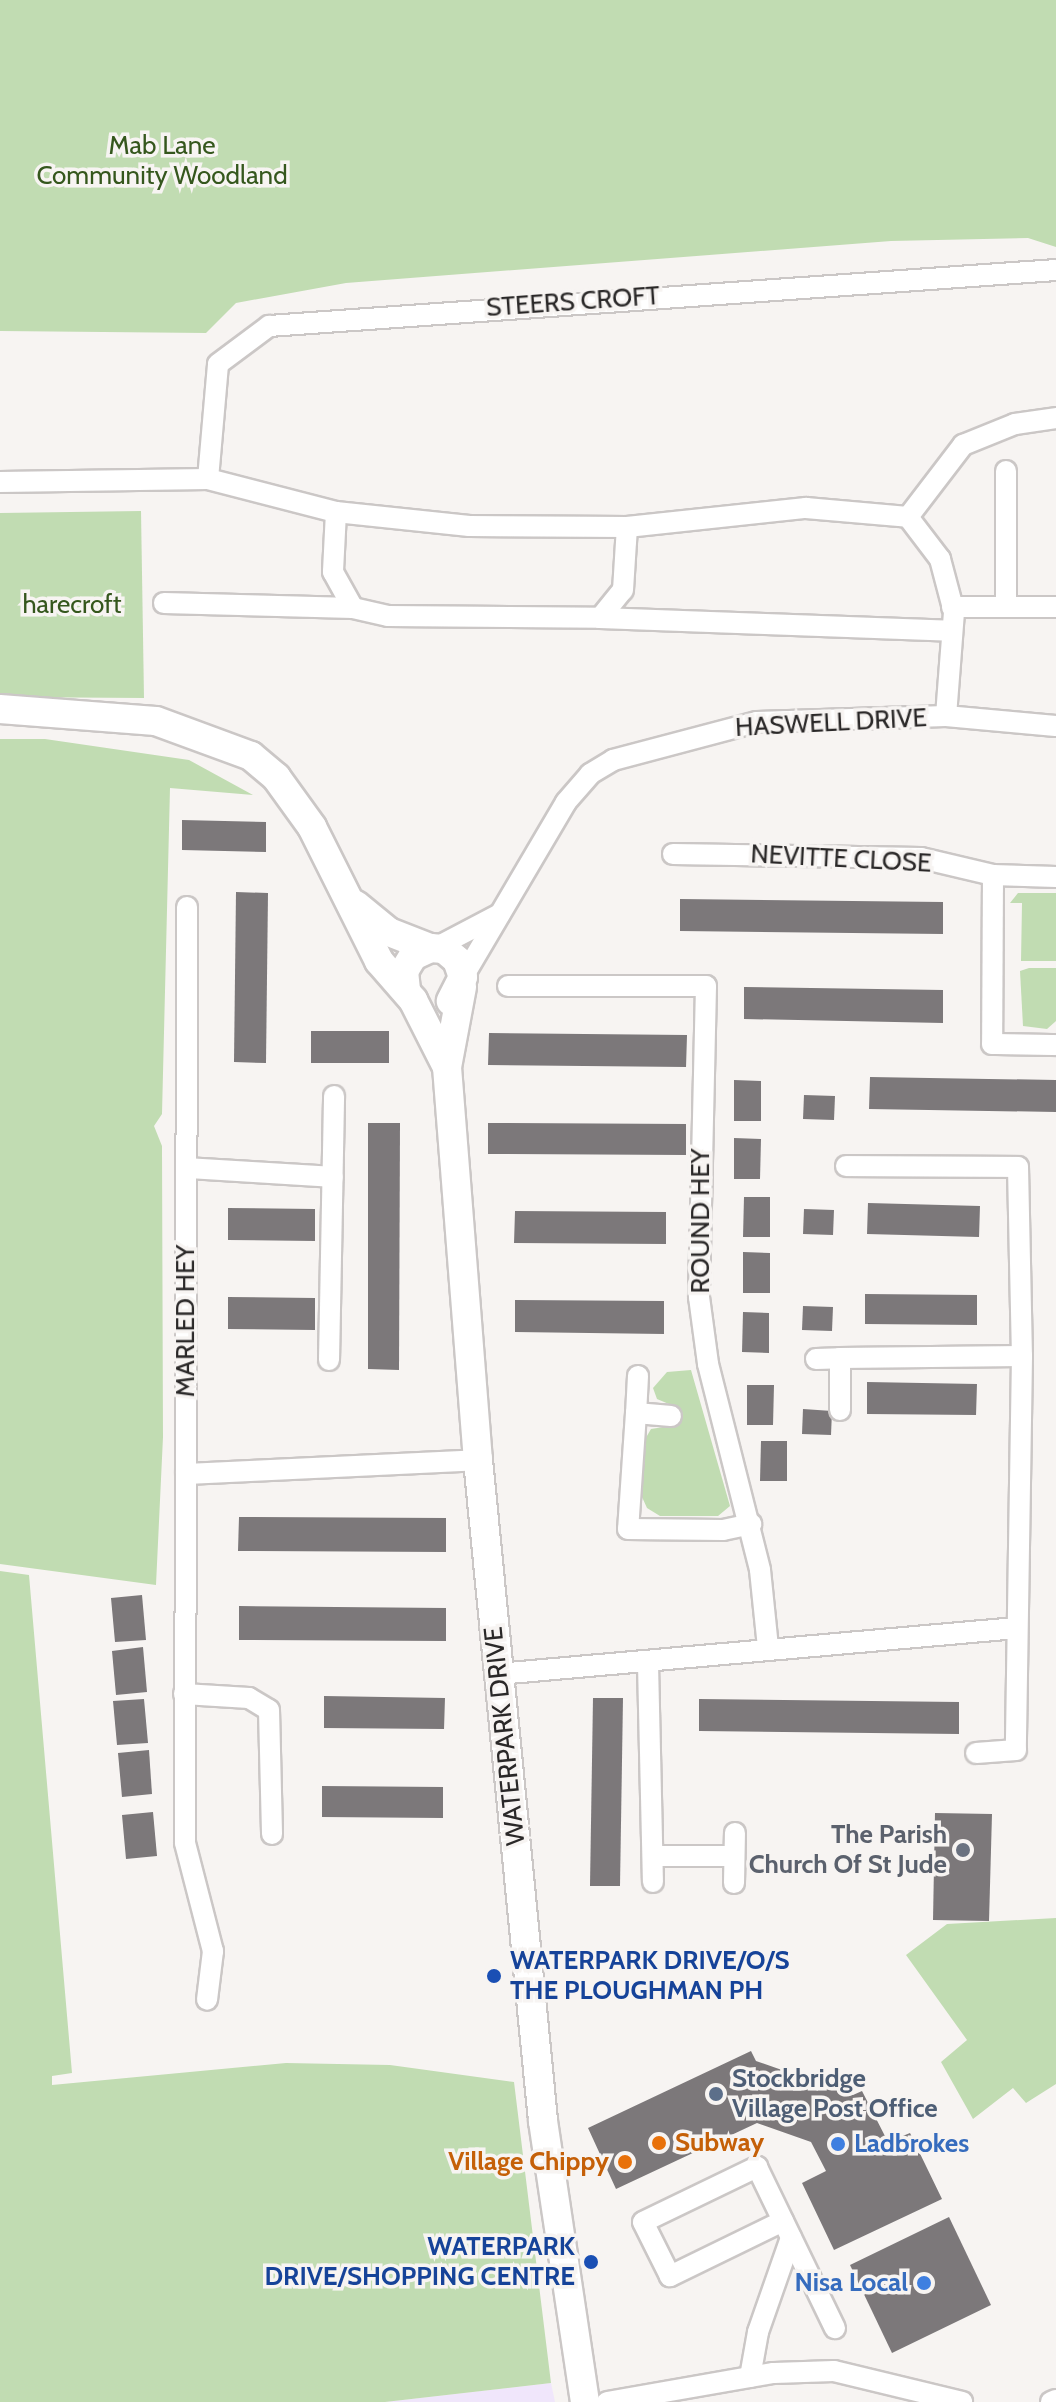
<!DOCTYPE html>
<style>
body{margin:0}
#map{position:relative;width:1056px;height:2402px;overflow:hidden;background:#f7f4f2;font-family:Cabin,sans-serif}
div>[style]{position:absolute}
.education>*{inset:0;background:#f0e6fb}
.green>*{inset:0;background:#c1dcb2}
.building>*{inset:0;background:#7c787a}
.roads{filter:drop-shadow(2px 0 #cbc7c6) drop-shadow(-2px 0 #cbc7c6) drop-shadow(0 2px #cbc7c6) drop-shadow(0 -2px #cbc7c6)}
.street>*{height:20px;margin:-10px;padding:0 10px;transform-origin:10px;border-radius:10px;background:#fff}
.secondary>*{height:28px;margin:-14px;padding:0 14px;transform-origin:14px;border-radius:14px;background:#fff}
.dots>*{width:22px;height:22px;translate:-50% -50%;box-sizing:border-box;border:4px solid #f7f4f2;border-radius:50%}
span{translate:-50% -50%;white-space:nowrap;text-align:center;line-height:1.15;-webkit-text-stroke:7px #f7f4f2;paint-order:stroke}
.park-label{font-size:26px;color:#35571d}
.street-label{font-size:26px;color:#2a2828}
.worship-label{font-size:26px;color:#5b616d;font-weight:700}
.right{translate:-100% -50%;text-align:right}
.transit-label{font-size:26px;color:#164399;font-weight:700}
.left{translate:0 -50%;text-align:left}
.service-label{font-size:26px;color:#4e5e75;font-weight:700}
.food-label{font-size:26px;color:#c56008;font-weight:700}
.shop-label{font-size:26px;color:#366cbe;font-weight:700}
</style>
<div id="map">
<div class="education">
<div style="clip-path:polygon(551px 2383px,555px 2402px,385px 2402px)"></div>
</div>
<div class="green">
<div style="clip-path:polygon(0 0,1056px 0,1056px 247px,1028px 238px,891px 241px,346px 283px,236px 303px,206px 333px,0 331px)"></div>
<div style="clip-path:polygon(141px 511px,144px 698px,0 697px,0 513px)"></div>
<div style="clip-path:polygon(0 739px,45px 739px,189px 760px,253px 795px,170px 788px,162px 1114px,154px 1126px,162px 1146px,163px 1437px,156px 1585px,0 1564px)"></div>
<div style="clip-path:polygon(1018px 893px,1056px 893px,1056px 961px,1021px 961px,1022px 903px,1010px 903px)"></div>
<div style="clip-path:polygon(1029px 968px,1056px 968px,1056px 1021px,1047px 1029px,1023px 1026px,1020px 971px)"></div>
<div style="clip-path:polygon(691px 1370px,730px 1506px,718px 1516px,660px 1516px,647px 1508px,642px 1497px,644px 1441px,651px 1429px,676px 1425px,676px 1407px,657px 1399px,653px 1388px,667px 1372px)"></div>
<div style="clip-path:polygon(0 1571px,29px 1575px,72px 2073px,52px 2076px,52px 2085px,286px 2063px,390px 2065px,514px 2082px,551px 2383px,385px 2402px,0 2402px)"></div>
<div style="clip-path:polygon(1056px 1918px,1056px 2084px,1026px 2103px,1013px 2088px,973px 2119px,941px 2062px,967px 2040px,906px 1955px,947px 1924px)"></div>
</div>
<div class="building">
<div style="clip-path:polygon(182px 820px,266px 822px,266px 852px,182px 850px)"></div>
<div style="clip-path:polygon(236px 892px,268px 893px,266px 1063px,234px 1062px)"></div>
<div style="clip-path:polygon(680px 899px,943px 902px,943px 934px,680px 931px)"></div>
<div style="clip-path:polygon(744px 987px,943px 990px,943px 1023px,744px 1019px)"></div>
<div style="clip-path:polygon(311px 1031px,389px 1031px,389px 1063px,311px 1063px)"></div>
<div style="clip-path:polygon(489px 1033px,687px 1035px,686px 1067px,488px 1065px)"></div>
<div style="clip-path:polygon(870px 1077px,1056px 1080px,1056px 1112px,869px 1109px)"></div>
<div style="clip-path:polygon(734px 1080px,761px 1081px,761px 1121px,734px 1121px)"></div>
<div style="clip-path:polygon(804px 1095px,835px 1096px,834px 1120px,803px 1119px)"></div>
<div style="clip-path:polygon(368px 1123px,400px 1123px,399px 1370px,368px 1369px)"></div>
<div style="clip-path:polygon(488px 1123px,686px 1124px,686px 1155px,488px 1154px)"></div>
<div style="clip-path:polygon(734px 1138px,761px 1139px,760px 1179px,734px 1179px)"></div>
<div style="clip-path:polygon(744px 1197px,770px 1197px,770px 1237px,743px 1237px)"></div>
<div style="clip-path:polygon(868px 1203px,980px 1206px,979px 1237px,867px 1234px)"></div>
<div style="clip-path:polygon(228px 1208px,315px 1209px,315px 1241px,228px 1240px)"></div>
<div style="clip-path:polygon(804px 1209px,834px 1210px,833px 1235px,803px 1234px)"></div>
<div style="clip-path:polygon(515px 1211px,666px 1212px,666px 1244px,514px 1243px)"></div>
<div style="clip-path:polygon(743px 1252px,770px 1253px,770px 1293px,743px 1293px)"></div>
<div style="clip-path:polygon(865px 1294px,977px 1295px,977px 1325px,865px 1324px)"></div>
<div style="clip-path:polygon(228px 1297px,315px 1298px,315px 1330px,228px 1329px)"></div>
<div style="clip-path:polygon(515px 1300px,664px 1301px,664px 1334px,515px 1332px)"></div>
<div style="clip-path:polygon(803px 1306px,833px 1307px,832px 1331px,802px 1330px)"></div>
<div style="clip-path:polygon(743px 1312px,769px 1313px,769px 1353px,742px 1352px)"></div>
<div style="clip-path:polygon(867px 1382px,977px 1384px,976px 1415px,867px 1414px)"></div>
<div style="clip-path:polygon(747px 1385px,774px 1385px,773px 1425px,747px 1425px)"></div>
<div style="clip-path:polygon(803px 1409px,832px 1411px,831px 1435px,802px 1434px)"></div>
<div style="clip-path:polygon(761px 1441px,787px 1441px,787px 1481px,760px 1481px)"></div>
<div style="clip-path:polygon(239px 1517px,446px 1518px,446px 1552px,238px 1551px)"></div>
<div style="clip-path:polygon(142px 1595px,146px 1640px,115px 1642px,111px 1598px)"></div>
<div style="clip-path:polygon(239px 1606px,446px 1608px,446px 1641px,239px 1640px)"></div>
<div style="clip-path:polygon(143px 1647px,147px 1692px,116px 1695px,112px 1651px)"></div>
<div style="clip-path:polygon(324px 1696px,445px 1698px,444px 1729px,324px 1728px)"></div>
<div style="clip-path:polygon(593px 1698px,623px 1698px,620px 1886px,590px 1886px)"></div>
<div style="clip-path:polygon(144px 1699px,148px 1743px,117px 1745px,113px 1701px)"></div>
<div style="clip-path:polygon(699px 1699px,959px 1702px,959px 1734px,699px 1731px)"></div>
<div style="clip-path:polygon(149px 1750px,152px 1794px,122px 1797px,118px 1753px)"></div>
<div style="clip-path:polygon(322px 1786px,443px 1787px,443px 1818px,322px 1817px)"></div>
<div style="clip-path:polygon(153px 1812px,157px 1856px,126px 1859px,122px 1815px)"></div>
<div style="clip-path:polygon(935px 1813px,992px 1814px,989px 1921px,933px 1920px)"></div>
<div style="clip-path:polygon(751px 2051px,756px 2061px,853px 2095px,862px 2091px,888px 2142px,910px 2133px,942px 2199px,834px 2250px,802px 2183px,826px 2171px,811px 2142px,757px 2123px,616px 2189px,588px 2128px)"></div>
<div style="clip-path:polygon(949px 2217px,991px 2305px,892px 2353px,850px 2265px)"></div>
</div>
<div class="roads">
<div class="street">
<div style="left:208px;top:479px;width:115px;rotate:-85deg"></div>
<div style="left:218px;top:364px;width:64px;rotate:-36.7deg"></div>
<div style="left:269px;top:326px;width:789px;rotate:-4.07deg"></div>
<div style="left:0;top:482px;width:208px;rotate:-0.8deg"></div>
<div style="left:208px;top:479px;width:132px;rotate:14.5deg"></div>
<div style="left:336px;top:512px;width:134px;rotate:6deg"></div>
<div style="left:469px;top:526px;width:158px;rotate:0.4deg"></div>
<div style="left:627px;top:527px;width:180px;rotate:-6.1deg"></div>
<div style="left:806px;top:508px;width:102px;rotate:5deg"></div>
<div style="left:908px;top:517px;width:53px;rotate:52.7deg"></div>
<div style="left:940px;top:559px;width:55px;rotate:75.2deg"></div>
<div style="left:954px;top:612px;width:104px;rotate:94.4deg"></div>
<div style="left:336px;top:512px;width:60px;rotate:92.9deg"></div>
<div style="left:333px;top:572px;width:41px;rotate:60.9deg"></div>
<div style="left:353px;top:608px;width:36px;rotate:13deg"></div>
<div style="left:388px;top:616px;width:212px;rotate:0.5deg"></div>
<div style="left:600px;top:618px;width:36px;rotate:-51deg"></div>
<div style="left:623px;top:590px;width:63px;rotate:-86.4deg"></div>
<div style="left:908px;top:517px;width:91px;rotate:-52.6deg"></div>
<div style="left:963px;top:445px;width:56px;rotate:-22deg"></div>
<div style="left:1015px;top:424px;width:41px;rotate:-8.3deg"></div>
<div style="left:164px;top:603px;width:189px;rotate:1.5deg"></div>
<div style="left:1006px;top:605px;width:134px;rotate:-90deg"></div>
<div style="left:952px;top:607px;width:104px"></div>
<div style="left:600px;top:618px;width:351px;rotate:2.1deg"></div>
<div style="left:673px;top:854px;width:248px;rotate:0.9deg"></div>
<div style="left:921px;top:858px;width:74px;rotate:13.3deg"></div>
<div style="left:993px;top:875px;width:63px;rotate:1.8deg"></div>
<div style="left:993px;top:875px;width:169px;rotate:90.3deg"></div>
<div style="left:992px;top:1044px;width:64px;rotate:0.9deg"></div>
<div style="left:187px;top:907px;width:936px;rotate:90.12deg"></div>
<div style="left:185px;top:1843px;width:112px;rotate:75.5deg"></div>
<div style="left:213px;top:1951px;width:49px;rotate:97deg"></div>
<div style="left:435px;top:948px;width:73px;rotate:-27.6deg"></div>
<div style="left:463px;top:977px;width:203px;rotate:-59.5deg"></div>
<div style="left:566px;top:802px;width:37px;rotate:-49deg"></div>
<div style="left:590px;top:774px;width:27px;rotate:-31deg"></div>
<div style="left:613px;top:760px;width:149px;rotate:-14.8deg"></div>
<div style="left:757px;top:722px;width:189px;rotate:-1.8deg"></div>
<div style="left:946px;top:716px;width:110px;rotate:5.2deg"></div>
<div style="left:508px;top:986px;width:198px"></div>
<div style="left:706px;top:986px;width:311px;rotate:91.3deg"></div>
<div style="left:699px;top:1297px;width:68px;rotate:82.3deg"></div>
<div style="left:708px;top:1364px;width:212px;rotate:75.8deg"></div>
<div style="left:760px;top:1570px;width:77px;rotate:84.1deg"></div>
<div style="left:846px;top:1166px;width:172px;rotate:0.3deg"></div>
<div style="left:1018px;top:1167px;width:189px;rotate:88.8deg"></div>
<div style="left:1022px;top:1356px;width:394px;rotate:90.9deg"></div>
<div style="left:1016px;top:1750px;width:40px;rotate:175.7deg"></div>
<div style="left:187px;top:1168px;width:146px;rotate:3.5deg"></div>
<div style="left:840px;top:1358px;width:182px;rotate:-0.6deg"></div>
<div style="left:816px;top:1359px;width:24px;rotate:-2deg"></div>
<div style="left:840px;top:1358px;width:52px;rotate:90deg"></div>
<div style="left:329px;top:1360px;width:264px;rotate:-88.9deg"></div>
<div style="left:638px;top:1376px;width:37px;rotate:93deg"></div>
<div style="left:636px;top:1413px;width:35px;rotate:5deg"></div>
<div style="left:636px;top:1413px;width:116px;rotate:93.9deg"></div>
<div style="left:628px;top:1529px;width:95px;rotate:0.6deg"></div>
<div style="left:723px;top:1530px;width:29px;rotate:-12deg"></div>
<div style="left:186px;top:1474px;width:292px;rotate:-2.7deg"></div>
<div style="left:648px;top:1664px;width:218px;rotate:88.7deg"></div>
<div style="left:498px;top:1674px;width:521px;rotate:-5.07deg"></div>
<div style="left:184px;top:1694px;width:65px;rotate:3.5deg"></div>
<div style="left:249px;top:1698px;width:23px;rotate:31deg"></div>
<div style="left:269px;top:1710px;width:124px;rotate:88.6deg"></div>
<div style="left:653px;top:1856px;width:81px"></div>
<div style="left:734px;top:1883px;width:50px;rotate:-88.9deg"></div>
<div style="left:783px;top:2221px;width:126px;rotate:154deg"></div>
<div style="left:670px;top:2276px;width:60px;rotate:-116.6deg"></div>
<div style="left:643px;top:2222px;width:127px;rotate:-25.8deg"></div>
<div style="left:757px;top:2167px;width:179px;rotate:64.2deg"></div>
<div style="left:750px;top:2377px;width:46px;rotate:-79.9deg"></div>
<div style="left:758px;top:2332px;width:100px;rotate:-70.7deg"></div>
<div style="left:607px;top:2402px;width:169px;rotate:-9.9deg"></div>
<div style="left:774px;top:2373px;width:60px;rotate:-1.9deg"></div>
<div style="left:834px;top:2371px;width:132px;rotate:13.6deg"></div>
<div style="left:1051px;top:2402px;width:5px;rotate:-22deg"></div>
</div>
<div class="secondary">
<div style="left:0;top:709px;width:156px;rotate:4.4deg"></div>
<div style="left:156px;top:721px;width:101px;rotate:20.2deg"></div>
<div style="left:251px;top:756px;width:33px;rotate:40deg"></div>
<div style="left:276px;top:777px;width:62px;rotate:54.2deg"></div>
<div style="left:312px;top:827px;width:150px;rotate:63.4deg"></div>
<div style="left:379px;top:961px;width:52px;rotate:48.9deg"></div>
<div style="left:413px;top:1000px;width:75px;rotate:63.1deg"></div>
<div style="left:356px;top:905px;width:43px;rotate:39.3deg"></div>
<div style="left:389px;top:932px;width:44px;rotate:21.3deg"></div>
<div style="left:462px;top:987px;width:81px;rotate:100.6deg"></div>
<div style="left:447px;top:1067px;width:394px;rotate:85.5deg"></div>
<div style="left:478px;top:1460px;width:664px;rotate:84.38deg"></div>
<div style="left:543px;top:2121px;width:284px;rotate:81.5deg"></div>
<div style="left:406px;top:990px;width:19px;rotate:-96deg"></div>
<div style="left:404px;top:971px;width:17px;rotate:-59deg"></div>
<div style="left:413px;top:956px;width:19px;rotate:-25deg"></div>
<div style="left:430px;top:948px;width:14px;rotate:4deg"></div>
<div style="left:444px;top:949px;width:17px;rotate:40deg"></div>
<div style="left:457px;top:960px;width:18px;rotate:71deg"></div>
<div style="left:463px;top:977px;width:27px;rotate:117deg"></div>
</div>
</div>
<div class="dots">
<div style="left:963px;top:1850px;background:#6b7280"></div>
<div style="left:494px;top:1976px;background:#1a4fb4"></div>
<div style="left:716px;top:2094px;background:#5c6f8a"></div>
<div style="left:659px;top:2143px;background:#e8710a"></div>
<div style="left:838px;top:2144px;background:#3f7fe0"></div>
<div style="left:625px;top:2162px;background:#e8710a"></div>
<div style="left:591px;top:2262px;background:#1a4fb4"></div>
<div style="left:924px;top:2283px;background:#3f7fe0"></div>
</div>
<div class="park-label">
<span style="left:162px;top:161px">Mab Lane<br>Community Woodland</span>
<span style="left:72px;top:605px">harecroft</span>
</div>
<div class="street-label">
<span style="left:573px;top:302px;rotate:-4deg">STEERS CROFT</span>
<span style="left:831px;top:723px;rotate:-3deg">HASWELL DRIVE</span>
<span style="left:841px;top:859px;rotate:3deg">NEVITTE CLOSE</span>
<span style="left:701px;top:1221px;rotate:-90deg">ROUND HEY</span>
<span style="left:186px;top:1321px;rotate:-90deg">MARLED HEY</span>
<span style="left:505px;top:1736px;rotate:-96deg">WATERPARK DRIVE</span>
</div>
<div class="worship-label">
<span class="right" style="left:947px;top:1850px">The Parish<br>Church Of St Jude</span>
</div>
<div class="transit-label">
<span class="left" style="left:510px;top:1976px">WATERPARK DRIVE/O/S<br>THE PLOUGHMAN PH</span>
<span class="right" style="left:575px;top:2262px">WATERPARK<br>DRIVE/SHOPPING CENTRE</span>
</div>
<div class="service-label">
<span class="left" style="left:732px;top:2094px">Stockbridge<br>Village Post Office</span>
</div>
<div class="food-label">
<span class="left" style="left:675px;top:2143px">Subway</span>
<span class="right" style="left:609px;top:2162px">Village Chippy</span>
</div>
<div class="shop-label">
<span class="left" style="left:854px;top:2144px">Ladbrokes</span>
<span class="right" style="left:908px;top:2283px">Nisa Local</span>
</div>
</div>
